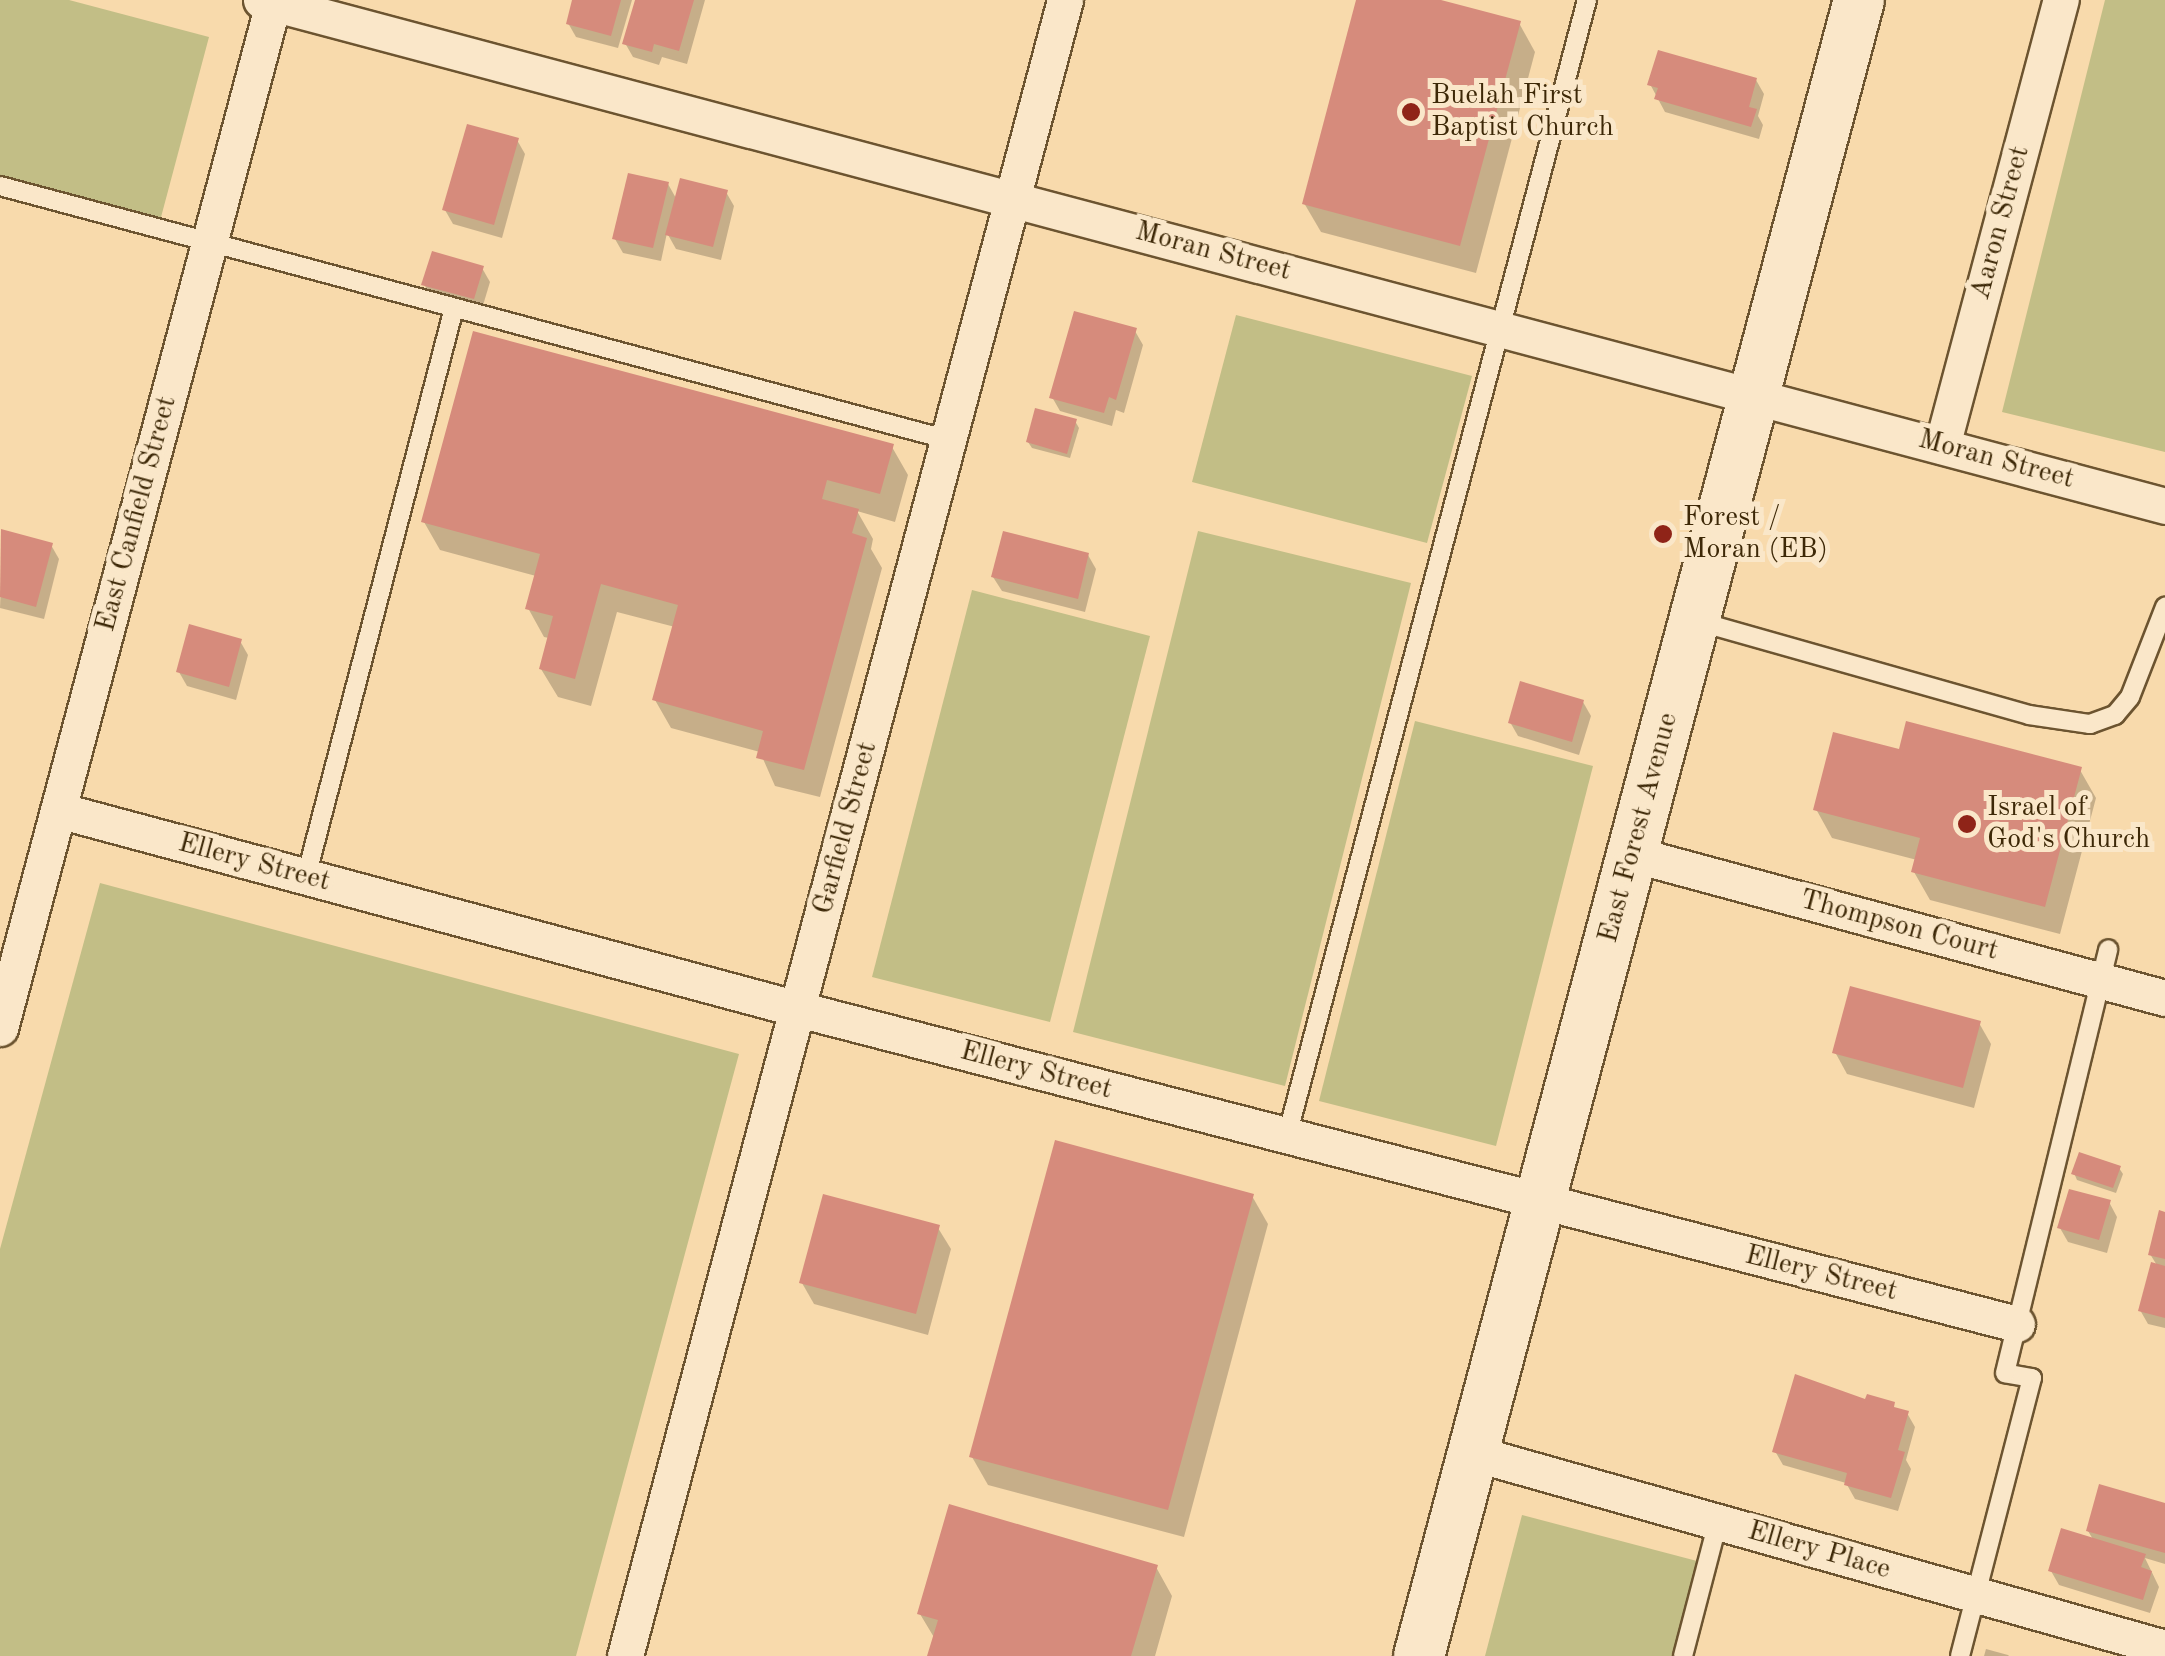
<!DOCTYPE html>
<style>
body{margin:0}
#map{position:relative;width:2165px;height:1656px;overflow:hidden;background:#f8daac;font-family:"Old Standard TT",serif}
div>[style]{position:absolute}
.green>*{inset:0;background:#c2be86}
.shadow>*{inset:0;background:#0003}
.building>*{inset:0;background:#d68b7c}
.roads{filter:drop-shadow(2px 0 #6c5430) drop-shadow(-2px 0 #6c5430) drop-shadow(0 2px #6c5430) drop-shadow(0 -2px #6c5430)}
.service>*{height:18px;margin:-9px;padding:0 9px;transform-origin:9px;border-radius:9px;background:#fae7c9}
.minor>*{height:35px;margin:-17.5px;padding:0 17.5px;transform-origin:17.5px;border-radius:17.5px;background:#fae7c9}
.secondary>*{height:50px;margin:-25px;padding:0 25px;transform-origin:25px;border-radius:25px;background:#fae7c9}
.dots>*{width:28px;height:28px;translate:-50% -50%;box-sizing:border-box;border:5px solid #fae7c9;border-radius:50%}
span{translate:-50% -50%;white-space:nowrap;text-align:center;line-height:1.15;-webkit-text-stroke:10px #fae7c9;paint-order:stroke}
.poi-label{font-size:28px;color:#3d2807}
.left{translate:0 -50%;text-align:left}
.street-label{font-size:28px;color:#3d2807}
</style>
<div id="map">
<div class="green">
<div style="clip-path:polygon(0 0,69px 0,209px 37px,160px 221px,0 177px)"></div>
<div style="clip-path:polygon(2105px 0,2165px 0,2165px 452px,2002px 412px)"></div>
<div style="clip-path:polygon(1236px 315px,1472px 376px,1427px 543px,1192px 482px)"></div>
<div style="clip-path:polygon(1198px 531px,1411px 583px,1285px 1086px,1073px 1032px)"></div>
<div style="clip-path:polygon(972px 590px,1150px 636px,1050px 1022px,872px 977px)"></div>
<div style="clip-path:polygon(1415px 721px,1593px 766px,1496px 1146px,1319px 1101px)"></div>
<div style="clip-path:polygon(100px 883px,739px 1054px,576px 1656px,0 1656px,0 1249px)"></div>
<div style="clip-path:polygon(1522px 1515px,1697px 1561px,1672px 1656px,1485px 1656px)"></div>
</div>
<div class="shadow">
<div style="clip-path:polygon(575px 0,632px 0,618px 48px,576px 37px,568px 23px)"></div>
<div style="clip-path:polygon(637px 0,705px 0,687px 64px,662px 57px,659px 65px,633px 57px,625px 43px)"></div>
<div style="clip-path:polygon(1359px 0,1432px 0,1519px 23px,1535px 52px,1476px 273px,1321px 232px,1304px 203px)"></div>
<div style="clip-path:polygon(1756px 80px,1764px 94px,1758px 116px,1763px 125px,1759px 139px,1665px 112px,1650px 84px)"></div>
<div style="clip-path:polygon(517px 140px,525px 154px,502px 238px,453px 224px,445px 210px)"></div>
<div style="clip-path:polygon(668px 184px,677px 200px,726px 192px,734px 206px,721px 260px,676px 249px,667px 233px,661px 261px,623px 253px,615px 239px)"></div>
<div style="clip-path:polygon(482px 268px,490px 282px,481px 312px,432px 298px,424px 284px)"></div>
<div style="clip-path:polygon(1135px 331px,1143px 345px,1124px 413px,1116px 410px,1112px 426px,1060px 411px,1052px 397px)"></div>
<div style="clip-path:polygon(1075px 421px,1079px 428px,1070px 458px,1032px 448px,1028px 442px)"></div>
<div style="clip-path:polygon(892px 447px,908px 475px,895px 522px,857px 511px,873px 539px,871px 549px,882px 568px,820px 797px,775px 786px,760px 752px,671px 728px,655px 700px,675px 627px,617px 612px,591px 706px,558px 697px,541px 669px,549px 638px,544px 637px,528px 608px,536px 576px,440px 550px,424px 522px)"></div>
<div style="clip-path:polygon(3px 532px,51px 545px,59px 559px,44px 619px,0 608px)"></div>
<div style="clip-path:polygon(1088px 555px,1096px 569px,1085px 612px,1002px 591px,993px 577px)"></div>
<div style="clip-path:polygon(240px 641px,248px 655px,236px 700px,187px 686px,179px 672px)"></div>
<div style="clip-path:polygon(1583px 702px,1591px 716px,1579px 755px,1518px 736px,1510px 722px)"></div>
<div style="clip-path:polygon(2080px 770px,2096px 798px,2060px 934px,1930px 900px,1914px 872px,1917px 860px,1832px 838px,1816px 809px)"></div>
<div style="clip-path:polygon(1979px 1023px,1991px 1044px,1974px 1108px,1847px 1074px,1835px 1052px)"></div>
<div style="clip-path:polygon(2119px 1168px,2123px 1174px,2116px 1193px,2077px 1180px,2074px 1173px)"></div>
<div style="clip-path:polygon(1252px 1196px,1268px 1224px,1184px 1537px,988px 1485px,972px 1457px)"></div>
<div style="clip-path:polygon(2109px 1202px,2117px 1217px,2107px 1253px,2068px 1242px,2060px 1228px)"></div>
<div style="clip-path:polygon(2165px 1214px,2165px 1328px,2148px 1324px,2140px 1310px,2158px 1267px,2150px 1254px)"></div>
<div style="clip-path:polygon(938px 1228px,951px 1249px,928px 1335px,814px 1304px,802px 1283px)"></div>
<div style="clip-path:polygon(1907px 1413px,1915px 1427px,1906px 1460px,1911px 1469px,1898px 1511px,1855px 1499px,1846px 1483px,1783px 1465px,1775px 1451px)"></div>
<div style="clip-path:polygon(2165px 1505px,2165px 1564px,2145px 1558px,2159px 1587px,2150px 1613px,2059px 1585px,2051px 1571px,2094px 1541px,2088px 1531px)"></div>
<div style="clip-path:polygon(1156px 1567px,1172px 1596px,1155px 1656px,930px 1656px,935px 1639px,920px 1614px)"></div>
<div style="clip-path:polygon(1986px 1649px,2008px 1655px,2009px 1656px,1984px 1656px)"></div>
</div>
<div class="building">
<div style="clip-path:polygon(572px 0,621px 0,611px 36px,566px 24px)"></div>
<div style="clip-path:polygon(635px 0,694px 0,679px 51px,654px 44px,652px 52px,622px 44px)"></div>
<div style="clip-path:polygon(1356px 0,1441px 0,1521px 21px,1460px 246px,1302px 204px)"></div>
<div style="clip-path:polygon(1658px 50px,1757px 78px,1749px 107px,1757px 109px,1751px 127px,1654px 99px,1658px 88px,1647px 85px)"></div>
<div style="clip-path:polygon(467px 124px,519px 138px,494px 225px,442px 210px)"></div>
<div style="clip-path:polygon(628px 173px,669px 182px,653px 248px,612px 239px)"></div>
<div style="clip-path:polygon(680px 178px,728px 190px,713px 247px,665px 235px)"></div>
<div style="clip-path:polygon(432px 251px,484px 266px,474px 299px,421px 285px)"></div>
<div style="clip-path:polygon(1074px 311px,1137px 328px,1116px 400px,1109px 397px,1104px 413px,1049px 398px)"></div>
<div style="clip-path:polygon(473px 331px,894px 444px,880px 494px,827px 480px,822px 499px,859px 509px,852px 533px,867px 538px,804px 770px,756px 758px,763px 731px,652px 700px,678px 605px,601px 584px,575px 679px,539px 669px,553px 616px,525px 609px,540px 554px,421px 522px)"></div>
<div style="clip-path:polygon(1035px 408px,1077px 419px,1067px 454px,1026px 442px)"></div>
<div style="clip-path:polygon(1px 529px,53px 543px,36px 607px,0 597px)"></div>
<div style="clip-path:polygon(1003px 531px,1089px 553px,1078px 599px,991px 577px)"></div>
<div style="clip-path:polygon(189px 624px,242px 639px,229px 687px,176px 672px)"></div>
<div style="clip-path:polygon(1520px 681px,1584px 700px,1572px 742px,1508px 723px)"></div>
<div style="clip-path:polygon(1906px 721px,2082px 767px,2045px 907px,1911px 872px,1920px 838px,1813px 810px,1833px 732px,1899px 749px)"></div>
<div style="clip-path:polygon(1850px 986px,1981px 1021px,1963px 1088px,1832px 1053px)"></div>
<div style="clip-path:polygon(1055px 1140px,1254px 1194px,1168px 1510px,969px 1457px)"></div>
<div style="clip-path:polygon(2079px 1152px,2121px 1166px,2113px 1188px,2071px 1174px)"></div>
<div style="clip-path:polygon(2069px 1189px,2111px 1200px,2099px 1240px,2057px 1228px)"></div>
<div style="clip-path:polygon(823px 1194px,940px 1225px,916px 1314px,799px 1283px)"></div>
<div style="clip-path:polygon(2159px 1210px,2165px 1212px,2165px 1259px,2148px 1255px)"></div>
<div style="clip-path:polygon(2151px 1262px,2165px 1266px,2165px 1318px,2138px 1311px)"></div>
<div style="clip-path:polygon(1795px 1374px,1865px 1399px,1867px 1394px,1895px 1402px,1894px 1407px,1909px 1411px,1898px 1450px,1905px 1452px,1891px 1498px,1844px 1485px,1847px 1473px,1772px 1452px)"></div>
<div style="clip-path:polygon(2099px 1484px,2165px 1503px,2165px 1553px,2086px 1531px)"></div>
<div style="clip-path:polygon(949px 1504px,1158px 1565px,1131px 1656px,927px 1656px,938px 1620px,917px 1614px)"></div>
<div style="clip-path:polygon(2061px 1528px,2146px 1554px,2141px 1567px,2152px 1571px,2143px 1600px,2048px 1571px)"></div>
</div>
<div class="roads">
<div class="service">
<div style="left:0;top:186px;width:982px;rotate:14.98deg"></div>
<div style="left:1697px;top:621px;width:345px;rotate:15.8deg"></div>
<div style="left:2029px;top:715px;width:62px;rotate:8.4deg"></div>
<div style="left:2090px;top:724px;width:27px;rotate:-20deg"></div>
<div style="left:2115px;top:715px;width:23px;rotate:-50deg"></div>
<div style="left:2130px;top:697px;width:97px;rotate:-68.7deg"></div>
<div style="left:306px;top:877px;width:588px;rotate:-75.42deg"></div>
<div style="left:1287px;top:1136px;width:1175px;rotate:-75.21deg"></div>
<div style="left:1683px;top:1656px;width:138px;rotate:-75.4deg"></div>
<div style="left:1960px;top:1656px;width:287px;rotate:-75.5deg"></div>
<div style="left:2032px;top:1378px;width:27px;rotate:-170deg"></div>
<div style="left:2005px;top:1373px;width:436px;rotate:-76.3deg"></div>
</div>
<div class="minor">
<div style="left:261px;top:0;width:1970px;rotate:14.88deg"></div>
<div style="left:1942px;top:446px;width:462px;rotate:-75.1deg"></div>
<div style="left:58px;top:810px;width:766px;rotate:15.05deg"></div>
<div style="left:798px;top:1009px;width:1259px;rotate:14.49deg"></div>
<div style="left:1632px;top:854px;width:552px;rotate:15.12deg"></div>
<div style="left:0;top:1028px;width:1064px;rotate:-75.08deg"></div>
<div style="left:1473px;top:1453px;width:719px;rotate:15.74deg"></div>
<div style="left:625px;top:1656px;width:1713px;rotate:-75.12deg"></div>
</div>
<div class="secondary">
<div style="left:1419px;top:1656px;width:1713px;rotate:-75.12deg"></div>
</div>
</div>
<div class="dots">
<div style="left:1411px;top:112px;background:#8f2418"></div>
<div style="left:1663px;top:534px;background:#8f2418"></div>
<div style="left:1967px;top:824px;background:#8f2418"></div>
</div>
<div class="poi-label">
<span class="left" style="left:1431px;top:112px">Buelah First<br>Baptist Church</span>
<span class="left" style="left:1683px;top:534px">Forest /<br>Moran (EB)</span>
<span class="left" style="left:1987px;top:824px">Israel of<br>God's Church</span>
</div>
<div class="street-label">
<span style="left:2001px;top:223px;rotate:-75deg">Aaron Street</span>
<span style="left:1213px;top:252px;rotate:15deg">Moran Street</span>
<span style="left:1996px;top:460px;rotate:15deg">Moran Street</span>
<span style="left:137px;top:514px;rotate:-75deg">East Canfield Street</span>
<span style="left:846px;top:828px;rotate:-75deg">Garfield Street</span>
<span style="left:1639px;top:828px;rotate:-75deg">East Forest Avenue</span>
<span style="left:254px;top:863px;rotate:15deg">Ellery Street</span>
<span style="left:1899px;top:926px;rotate:15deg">Thompson Court</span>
<span style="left:1036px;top:1071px;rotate:15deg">Ellery Street</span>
<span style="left:1821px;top:1274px;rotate:14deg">Ellery Street</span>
<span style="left:1819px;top:1551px;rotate:16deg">Ellery Place</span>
</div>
</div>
